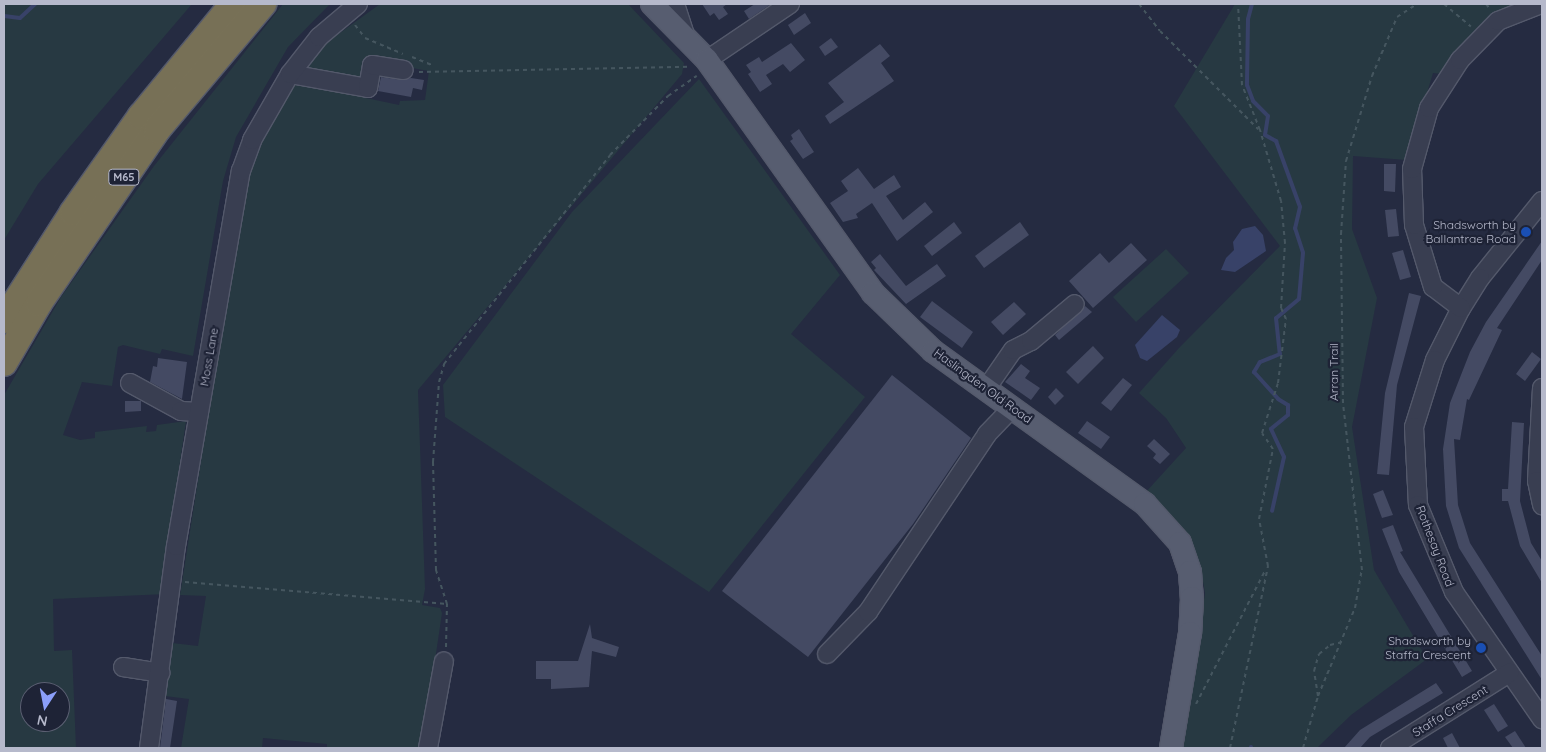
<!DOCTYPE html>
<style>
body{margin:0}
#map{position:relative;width:1546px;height:752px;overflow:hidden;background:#252b41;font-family:Quicksand,sans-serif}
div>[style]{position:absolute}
.green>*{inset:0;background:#273942}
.water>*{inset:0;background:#384268}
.stream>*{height:4px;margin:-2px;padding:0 2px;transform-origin:2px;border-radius:2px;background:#384268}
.building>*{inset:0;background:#444a63}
.path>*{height:2px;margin-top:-1px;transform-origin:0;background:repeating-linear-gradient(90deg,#45565f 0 4px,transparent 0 8px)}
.roads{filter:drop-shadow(1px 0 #54596b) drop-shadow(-1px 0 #54596b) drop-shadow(0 1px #54596b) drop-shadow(0 -1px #54596b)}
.minor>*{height:18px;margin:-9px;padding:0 9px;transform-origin:9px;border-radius:9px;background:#393e51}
.major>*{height:22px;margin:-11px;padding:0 11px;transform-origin:11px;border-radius:11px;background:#575d70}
.highway>*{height:26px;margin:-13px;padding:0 13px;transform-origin:13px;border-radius:13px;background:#777056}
.dots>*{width:14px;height:14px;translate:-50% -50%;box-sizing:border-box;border:2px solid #1e2336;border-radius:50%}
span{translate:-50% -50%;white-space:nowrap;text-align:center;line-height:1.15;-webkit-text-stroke:4.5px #1e2336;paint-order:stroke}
.shield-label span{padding:1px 4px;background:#1e2336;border:1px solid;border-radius:4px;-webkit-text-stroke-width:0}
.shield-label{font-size:11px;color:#b6b9cb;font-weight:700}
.poi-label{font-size:12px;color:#b6b9cb}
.right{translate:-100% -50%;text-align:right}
.street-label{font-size:12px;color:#b6b9cb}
.frame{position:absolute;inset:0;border:5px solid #b6b9cb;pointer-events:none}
.north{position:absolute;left:20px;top:682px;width:50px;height:50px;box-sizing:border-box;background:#1e2336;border:1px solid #5b5f72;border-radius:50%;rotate:191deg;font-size:14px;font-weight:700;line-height:20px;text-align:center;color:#b6b9cb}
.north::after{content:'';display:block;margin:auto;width:18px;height:22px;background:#8b9ffa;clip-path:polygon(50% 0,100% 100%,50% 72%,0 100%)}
</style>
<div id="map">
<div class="green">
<div style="clip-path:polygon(4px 4px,192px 4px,38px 184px,4px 240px)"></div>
<div style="clip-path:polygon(evenodd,283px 4px,330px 4px,288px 47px,236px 137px,223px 181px,193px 356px,162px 349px,160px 354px,123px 345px,118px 347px,112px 386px,82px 382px,63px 435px,80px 440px,95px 438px,95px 432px,147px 426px,146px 432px,156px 431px,157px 425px,186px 421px,166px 557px,167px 594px,53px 599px,54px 651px,72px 650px,76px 748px,4px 748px,4px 395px,61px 297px,154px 166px,283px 4px,30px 692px,60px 692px,60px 722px,30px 722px,30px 692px)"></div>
<div style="clip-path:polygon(380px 4px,628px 4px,684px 63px,682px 74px,418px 390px,425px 589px,422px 605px,440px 608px,442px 613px,422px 748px,327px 748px,327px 744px,263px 738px,262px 748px,181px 748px,189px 699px,165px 696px,172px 643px,198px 646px,206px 596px,180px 595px,245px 181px,267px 127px,294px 80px,366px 94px,366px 98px,399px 105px,400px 101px,425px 100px,429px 71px,367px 60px,362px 85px,303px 74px,326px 43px)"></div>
<div style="clip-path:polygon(1235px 4px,1519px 4px,1442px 74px,1433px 73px,1407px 160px,1353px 156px,1352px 229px,1377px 298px,1352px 427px,1374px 570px,1427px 659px,1351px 715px,1317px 748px,1182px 748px,1205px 593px,1200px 564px,1178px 529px,1145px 493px,1186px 448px,1166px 418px,1139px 393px,1179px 348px,1280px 246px,1174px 106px)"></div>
<div style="clip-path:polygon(699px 79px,840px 275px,791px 334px,865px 397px,709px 592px,445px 417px,443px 385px,572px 212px)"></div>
<div style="clip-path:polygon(1166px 249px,1189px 273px,1136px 322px,1113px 297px)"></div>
</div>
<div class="water">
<div style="clip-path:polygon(1255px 226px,1263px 235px,1266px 251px,1235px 272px,1221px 270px,1226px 258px,1234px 250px,1233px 242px,1242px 229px)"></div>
<div style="clip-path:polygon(1162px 315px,1180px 330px,1177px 337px,1147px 361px,1140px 358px,1135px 345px)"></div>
</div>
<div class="stream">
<div style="left:1252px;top:4px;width:16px;rotate:105deg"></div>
<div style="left:1248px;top:19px;width:66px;rotate:90.9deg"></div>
<div style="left:1247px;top:85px;width:17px;rotate:69deg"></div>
<div style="left:1253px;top:101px;width:21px;rotate:45deg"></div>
<div style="left:1268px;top:116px;width:19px;rotate:99deg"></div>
<div style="left:1265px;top:135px;width:13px;rotate:29deg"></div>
<div style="left:1276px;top:141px;width:70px;rotate:70deg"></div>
<div style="left:1300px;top:207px;width:22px;rotate:103deg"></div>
<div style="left:1295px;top:228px;width:26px;rotate:72deg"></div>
<div style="left:1303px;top:253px;width:46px;rotate:95deg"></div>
<div style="left:1299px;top:299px;width:30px;rotate:140deg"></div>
<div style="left:1276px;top:318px;width:36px;rotate:84deg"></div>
<div style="left:1280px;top:354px;width:22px;rotate:158deg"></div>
<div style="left:1260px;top:362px;width:12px;rotate:121deg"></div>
<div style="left:1254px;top:372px;width:36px;rotate:48deg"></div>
<div style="left:1278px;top:399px;width:12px;rotate:31deg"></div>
<div style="left:1288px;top:405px;width:10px;rotate:90deg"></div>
<div style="left:1288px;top:415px;width:22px;rotate:141deg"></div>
<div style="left:1271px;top:429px;width:31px;rotate:65deg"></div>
<div style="left:1284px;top:457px;width:55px;rotate:102.5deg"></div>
<div style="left:4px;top:16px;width:16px;rotate:7deg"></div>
<div style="left:20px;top:18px;width:21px;rotate:-43deg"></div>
<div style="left:1251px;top:748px;width:1px;rotate:-90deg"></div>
</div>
<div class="building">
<div style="clip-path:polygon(702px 4px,727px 4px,723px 7px,728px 14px,719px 20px,714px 13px,710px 16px)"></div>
<div style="clip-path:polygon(755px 4px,771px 4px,749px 19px,744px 11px)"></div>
<div style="clip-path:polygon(805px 13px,811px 23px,794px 35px,788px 25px)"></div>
<div style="clip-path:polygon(831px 38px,838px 47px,825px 56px,819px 47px)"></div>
<div style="clip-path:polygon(791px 43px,805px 60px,790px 72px,783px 64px,766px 75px,772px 84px,760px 92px,748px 74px,751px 72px,746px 65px,759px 57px,762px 62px)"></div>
<div style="clip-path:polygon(880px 44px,890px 56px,881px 63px,894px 81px,830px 124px,825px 116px,844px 102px,828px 83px)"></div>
<div style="clip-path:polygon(381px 77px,402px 80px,411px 78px,424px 80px,422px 90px,413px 88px,411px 97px,378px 91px)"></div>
<div style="clip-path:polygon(799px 129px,814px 152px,803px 159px,790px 141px,793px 139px,791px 135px)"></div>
<div style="clip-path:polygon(1384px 164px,1396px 164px,1395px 192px,1384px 191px)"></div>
<div style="clip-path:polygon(858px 168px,874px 189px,894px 175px,901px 187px,886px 196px,903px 220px,925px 202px,933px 212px,897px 241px,872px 203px,856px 214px,858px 218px,843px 222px,830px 203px,848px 191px,841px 181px)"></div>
<div style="clip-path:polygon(1396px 209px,1399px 236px,1388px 237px,1385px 210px)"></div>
<div style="clip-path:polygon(954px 222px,962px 233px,932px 256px,924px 246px)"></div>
<div style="clip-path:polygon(1020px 222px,1029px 235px,984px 268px,975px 256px)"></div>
<div style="clip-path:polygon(1542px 241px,1542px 260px,1497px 328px,1502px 330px,1469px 400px,1467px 399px,1460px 440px,1454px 439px,1458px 505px,1470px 543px,1542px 656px,1542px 680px,1459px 548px,1446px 506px,1443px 449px,1450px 403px,1470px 352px,1486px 322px)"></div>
<div style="clip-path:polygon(1131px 243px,1147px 260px,1093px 308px,1069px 281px,1100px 253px,1109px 263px)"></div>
<div style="clip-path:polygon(1403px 250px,1411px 277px,1400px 280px,1392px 253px)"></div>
<div style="clip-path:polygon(880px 254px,906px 286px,937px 264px,946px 276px,906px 304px,874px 270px,876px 268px,871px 262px)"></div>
<div style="clip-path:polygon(1409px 293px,1421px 296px,1397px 385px,1389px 475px,1377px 474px,1385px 393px)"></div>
<div style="clip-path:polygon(932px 301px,973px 332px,962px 348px,920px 317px)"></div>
<div style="clip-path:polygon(1014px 302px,1026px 314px,1003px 335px,991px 322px)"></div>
<div style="clip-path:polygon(1085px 306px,1092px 312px,1059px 340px,1055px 335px)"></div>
<div style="clip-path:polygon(1093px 346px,1104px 358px,1078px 384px,1066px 372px)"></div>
<div style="clip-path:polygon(1532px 352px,1541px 359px,1525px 381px,1516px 374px)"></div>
<div style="clip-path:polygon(158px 358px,187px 362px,182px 399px,150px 382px,153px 366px,157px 367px)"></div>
<div style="clip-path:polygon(1021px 364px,1030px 371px,1025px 378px,1040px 388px,1031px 400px,1005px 382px)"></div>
<div style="clip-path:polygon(892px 375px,971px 438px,913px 524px,808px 657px,722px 591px)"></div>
<div style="clip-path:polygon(1123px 378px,1132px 385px,1111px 411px,1101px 403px)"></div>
<div style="clip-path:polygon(1056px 388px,1064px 396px,1055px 405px,1048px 397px)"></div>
<div style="clip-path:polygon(125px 401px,141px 401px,141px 411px,125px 412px)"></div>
<div style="clip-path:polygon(1087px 421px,1110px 437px,1101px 449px,1078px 433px)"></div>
<div style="clip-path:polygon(1512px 422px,1524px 423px,1520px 501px,1531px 543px,1542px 561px,1542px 583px,1520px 546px,1508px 501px,1502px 501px,1502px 489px,1508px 489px)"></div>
<div style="clip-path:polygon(1154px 439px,1170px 454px,1160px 464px,1153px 458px,1156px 454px,1147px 446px)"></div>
<div style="clip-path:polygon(1383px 490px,1393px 515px,1382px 518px,1373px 494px)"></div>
<div style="clip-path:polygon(1393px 525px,1403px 551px,1400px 552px,1472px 671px,1462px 677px,1399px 572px,1382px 529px)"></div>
<div style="clip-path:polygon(590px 624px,592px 638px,619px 647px,616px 657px,592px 651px,589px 687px,551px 689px,551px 679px,536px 679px,536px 661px,578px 661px)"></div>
<div style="clip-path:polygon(1436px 683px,1443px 693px,1370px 737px,1360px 748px,1344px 748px,1360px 730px)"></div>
<div style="clip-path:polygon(166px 699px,177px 701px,170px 748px,160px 748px)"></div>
<div style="clip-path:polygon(1494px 704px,1508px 726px,1498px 732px,1484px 710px)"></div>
<div style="clip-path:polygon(1515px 731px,1526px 748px,1513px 748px,1505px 737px)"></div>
<div style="clip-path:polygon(1452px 733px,1460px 748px,1448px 748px,1443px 738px)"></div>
</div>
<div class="path">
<div style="left:1139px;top:4px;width:34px;rotate:52deg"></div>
<div style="left:1160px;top:31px;width:139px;rotate:45deg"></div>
<div style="left:1444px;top:4px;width:35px;rotate:40deg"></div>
<div style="left:1486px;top:4px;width:6px;rotate:51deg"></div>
<div style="left:355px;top:25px;width:16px;rotate:52deg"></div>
<div style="left:365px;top:38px;width:41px;rotate:22.8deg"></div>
<div style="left:412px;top:57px;width:22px;rotate:22deg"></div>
<div style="left:419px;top:72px;width:270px;rotate:-1.1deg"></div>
<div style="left:185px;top:582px;width:263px;rotate:4.8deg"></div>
<div style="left:446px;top:647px;width:43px;rotate:-88.7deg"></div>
<div style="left:447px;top:604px;width:36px;rotate:-108deg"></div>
<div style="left:436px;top:570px;width:108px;rotate:-91.6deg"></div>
<div style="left:433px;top:462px;width:80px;rotate:-85.7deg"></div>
<div style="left:439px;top:382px;width:19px;rotate:-74deg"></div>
<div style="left:444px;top:364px;width:267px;rotate:-51.5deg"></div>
<div style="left:610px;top:155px;width:83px;rotate:-45.5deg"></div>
<div style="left:668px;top:96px;width:35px;rotate:-35deg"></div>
<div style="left:1318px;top:696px;width:25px;rotate:-99deg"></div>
<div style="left:1314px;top:671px;width:18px;rotate:-74deg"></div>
<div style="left:1319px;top:654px;width:14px;rotate:-39deg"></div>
<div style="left:1330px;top:645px;width:12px;rotate:-14deg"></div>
<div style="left:1196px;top:704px;width:150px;rotate:-62.6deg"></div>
<div style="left:1230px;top:748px;width:186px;rotate:-78.2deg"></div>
<div style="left:1268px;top:566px;width:48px;rotate:-100.8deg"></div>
<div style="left:1259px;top:519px;width:71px;rotate:-78.7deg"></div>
<div style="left:1273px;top:449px;width:19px;rotate:-125deg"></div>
<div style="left:1262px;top:433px;width:52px;rotate:-72.3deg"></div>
<div style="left:1278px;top:383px;width:64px;rotate:-82.9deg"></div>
<div style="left:1286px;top:319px;width:12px;rotate:-114deg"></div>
<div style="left:1281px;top:308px;width:65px;rotate:-86.5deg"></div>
<div style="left:1285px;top:243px;width:42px;rotate:-95.4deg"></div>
<div style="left:1281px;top:201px;width:74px;rotate:-106.5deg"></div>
<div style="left:1260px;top:130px;width:48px;rotate:-111.8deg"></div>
<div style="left:1242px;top:85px;width:81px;rotate:-92.8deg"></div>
<div style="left:1303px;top:748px;width:54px;rotate:-73.9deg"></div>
<div style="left:1318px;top:696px;width:95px;rotate:-67.2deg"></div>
<div style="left:1355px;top:608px;width:39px;rotate:-80deg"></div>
<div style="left:1362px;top:570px;width:168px;rotate:-96.5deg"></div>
<div style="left:1343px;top:403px;width:169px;rotate:-90.7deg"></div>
<div style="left:1341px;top:234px;width:73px;rotate:-86.1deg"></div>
<div style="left:1346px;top:161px;width:89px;rotate:-73deg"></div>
<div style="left:1372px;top:76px;width:64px;rotate:-67deg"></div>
<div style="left:1397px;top:17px;width:24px;rotate:-33deg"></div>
</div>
<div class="roads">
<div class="minor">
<div style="left:675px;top:4px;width:35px;rotate:72deg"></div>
<div style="left:707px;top:60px;width:100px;rotate:-34deg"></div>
<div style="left:290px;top:74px;width:79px;rotate:10.2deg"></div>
<div style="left:368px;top:88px;width:23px;rotate:-80deg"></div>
<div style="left:372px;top:65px;width:32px;rotate:9deg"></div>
<div style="left:1542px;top:201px;width:99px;rotate:128.8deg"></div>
<div style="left:1480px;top:278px;width:36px;rotate:122deg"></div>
<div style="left:1461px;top:308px;width:58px;rotate:116.6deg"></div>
<div style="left:1435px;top:360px;width:70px;rotate:107.4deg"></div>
<div style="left:1414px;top:427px;width:78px;rotate:87.1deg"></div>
<div style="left:1418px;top:505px;width:94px;rotate:67.5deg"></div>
<div style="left:1454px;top:592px;width:155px;rotate:55.3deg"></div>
<div style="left:1461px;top:308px;width:35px;rotate:-143deg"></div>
<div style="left:1433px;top:287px;width:65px;rotate:-107deg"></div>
<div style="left:1414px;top:225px;width:56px;rotate:-92deg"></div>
<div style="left:1412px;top:169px;width:63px;rotate:-74.4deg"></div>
<div style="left:1429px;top:108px;width:57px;rotate:-57.1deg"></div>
<div style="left:1460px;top:60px;width:54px;rotate:-45.7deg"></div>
<div style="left:1498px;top:21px;width:46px;rotate:-21.6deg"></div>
<div style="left:130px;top:383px;width:58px;rotate:28.8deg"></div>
<div style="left:181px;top:411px;width:18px;rotate:3deg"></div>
<div style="left:1542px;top:388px;width:93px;rotate:93.1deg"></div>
<div style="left:1537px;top:481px;width:25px;rotate:78deg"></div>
<div style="left:986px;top:389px;width:47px;rotate:-55.3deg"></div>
<div style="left:1013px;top:350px;width:20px;rotate:-27deg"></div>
<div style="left:1031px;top:341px;width:57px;rotate:-40.1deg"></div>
<div style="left:827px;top:654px;width:59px;rotate:-45.7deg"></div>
<div style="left:868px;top:612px;width:214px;rotate:-56.2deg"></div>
<div style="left:987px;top:434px;width:36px;rotate:-46deg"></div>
<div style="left:123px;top:667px;width:38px;rotate:9deg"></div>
<div style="left:149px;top:748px;width:204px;rotate:-82.4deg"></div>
<div style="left:176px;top:546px;width:381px;rotate:-80.2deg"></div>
<div style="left:241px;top:171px;width:33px;rotate:-70deg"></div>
<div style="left:252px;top:140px;width:76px;rotate:-60.1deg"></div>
<div style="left:290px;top:74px;width:47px;rotate:-51.9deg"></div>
<div style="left:319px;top:37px;width:51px;rotate:-40.2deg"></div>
<div style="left:428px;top:748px;width:88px;rotate:-79.6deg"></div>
<div style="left:1390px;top:748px;width:141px;rotate:-32.2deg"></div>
</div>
<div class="major">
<div style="left:652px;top:4px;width:78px;rotate:45.5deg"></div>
<div style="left:707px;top:60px;width:286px;rotate:54.5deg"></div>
<div style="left:873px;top:293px;width:83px;rotate:44deg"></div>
<div style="left:933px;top:351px;width:261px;rotate:35.8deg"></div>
<div style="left:1145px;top:504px;width:52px;rotate:48.1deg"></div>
<div style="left:1180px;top:543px;width:31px;rotate:71deg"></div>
<div style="left:1190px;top:572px;width:26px;rotate:86deg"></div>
<div style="left:1192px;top:598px;width:35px;rotate:93deg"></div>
<div style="left:1190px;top:633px;width:117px;rotate:99.4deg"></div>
</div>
<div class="highway">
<div style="left:4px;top:320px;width:128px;rotate:-57.4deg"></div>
<div style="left:73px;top:212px;width:118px;rotate:-54.7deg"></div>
<div style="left:141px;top:116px;width:145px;rotate:-50.6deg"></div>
<div style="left:4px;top:363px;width:69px;rotate:-59.7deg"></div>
<div style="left:39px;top:303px;width:209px;rotate:-55.7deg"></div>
<div style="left:157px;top:130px;width:165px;rotate:-49.9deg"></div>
</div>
</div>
<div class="dots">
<div style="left:1526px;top:232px;background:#1a4fb4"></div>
<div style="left:1481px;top:648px;background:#1a4fb4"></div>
</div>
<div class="shield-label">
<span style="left:124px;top:177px">M65</span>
</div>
<div class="poi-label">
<span class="right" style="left:1516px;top:232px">Shadsworth by<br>Ballantrae Road</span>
<span class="right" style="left:1471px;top:648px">Shadsworth by<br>Staffa Crescent</span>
</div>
<div class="street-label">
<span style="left:209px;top:357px;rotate:-80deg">Moss Lane</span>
<span style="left:1334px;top:372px;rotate:-90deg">Arran Trail</span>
<span style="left:983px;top:386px;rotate:36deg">Haslingden Old Road</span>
<span style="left:1435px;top:546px;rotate:69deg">Rothesay Road</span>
<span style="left:1450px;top:711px;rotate:-32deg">Staffa Crescent</span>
</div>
<div class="frame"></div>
<div class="north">N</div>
</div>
